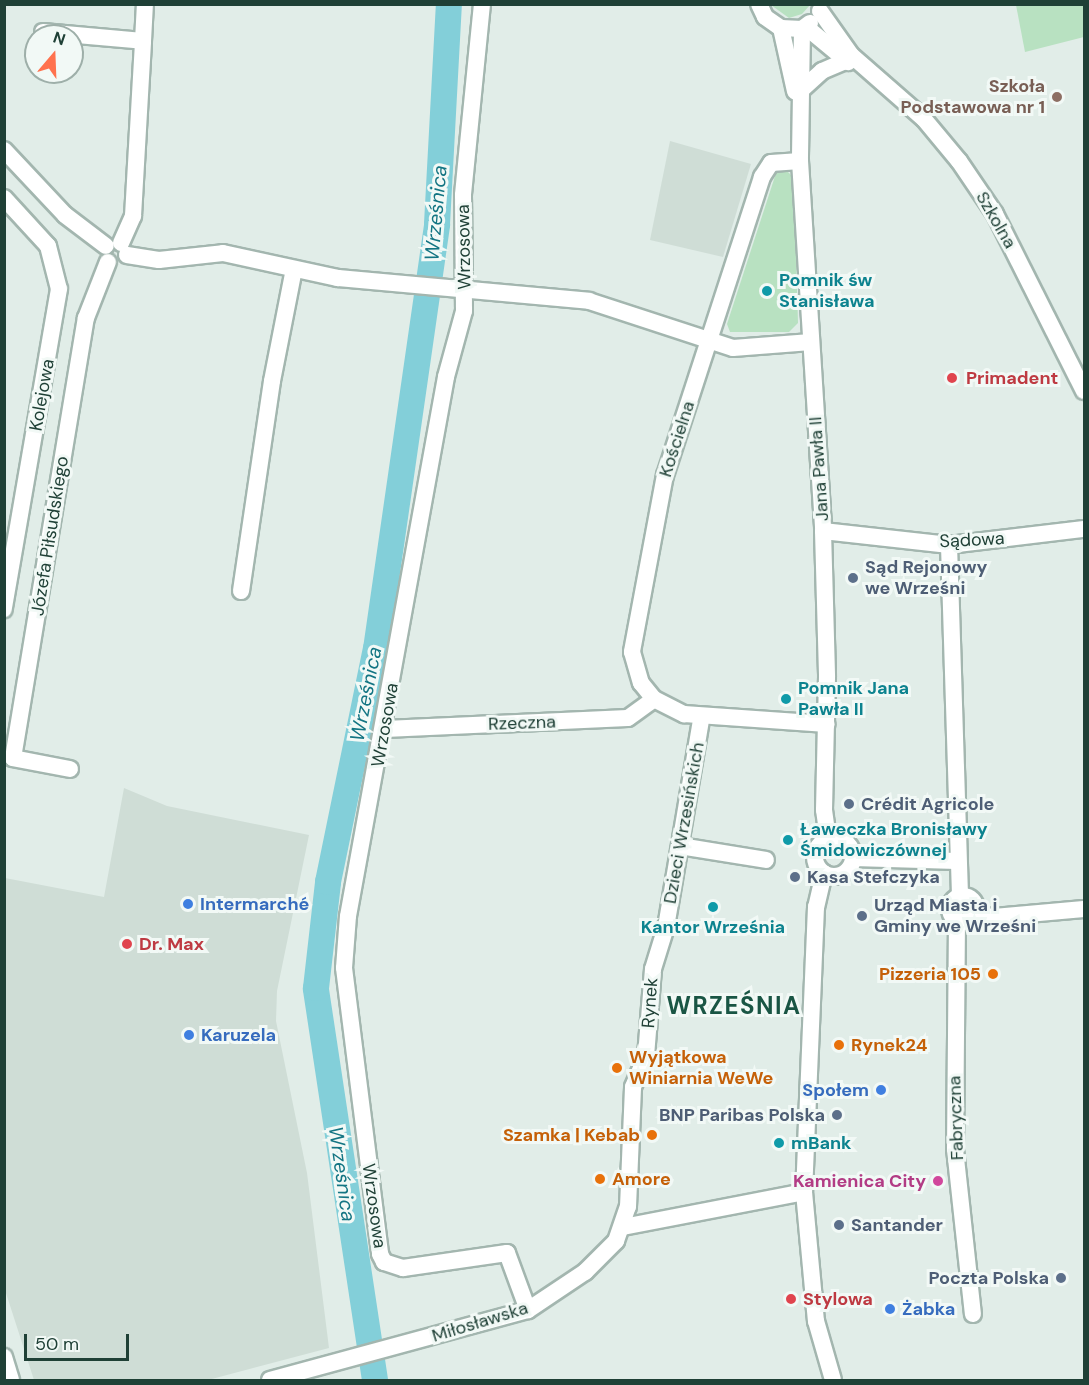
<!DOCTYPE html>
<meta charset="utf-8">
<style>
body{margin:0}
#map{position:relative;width:1089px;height:1385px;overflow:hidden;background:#e1ede8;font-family:"DM Sans",sans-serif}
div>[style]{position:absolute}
.built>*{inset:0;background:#cfddd6}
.green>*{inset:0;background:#b8e1c1}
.river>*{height:26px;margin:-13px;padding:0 13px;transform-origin:13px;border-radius:13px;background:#83cfd9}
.roads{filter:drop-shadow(2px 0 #a3b6af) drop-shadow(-2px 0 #a3b6af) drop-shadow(0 2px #a3b6af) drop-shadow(0 -2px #a3b6af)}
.minor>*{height:16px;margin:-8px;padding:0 8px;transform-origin:8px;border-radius:8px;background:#fff}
.minor>.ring{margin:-8px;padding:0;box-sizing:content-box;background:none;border:16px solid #fff;border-radius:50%}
.dots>*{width:16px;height:16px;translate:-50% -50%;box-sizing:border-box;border:3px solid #f2f9f6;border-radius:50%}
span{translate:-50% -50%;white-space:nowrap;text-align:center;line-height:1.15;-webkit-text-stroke:6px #f2f9f6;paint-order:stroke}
.education-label{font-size:18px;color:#785e54;font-weight:700}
.right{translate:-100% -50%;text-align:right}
.street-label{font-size:18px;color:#1f4036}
.culture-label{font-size:18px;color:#0d838f;font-weight:700}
.left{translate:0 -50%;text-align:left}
.health-label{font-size:18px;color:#be3a42;font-weight:700}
.service-label{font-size:18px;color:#4e5e75;font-weight:700}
.shop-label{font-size:18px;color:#366cbe;font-weight:700}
.food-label{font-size:18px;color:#c56008;font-weight:700}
.hotel-label{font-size:18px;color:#b23c85;font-weight:700}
.water-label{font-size:20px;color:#137583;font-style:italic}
.district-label{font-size:24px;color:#195544;font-weight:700;letter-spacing:1.5px}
.frame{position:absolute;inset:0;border:6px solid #1f4036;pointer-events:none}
.north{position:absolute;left:24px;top:24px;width:60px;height:60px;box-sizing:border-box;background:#f2f9f6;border:2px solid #9eafa9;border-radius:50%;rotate:19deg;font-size:16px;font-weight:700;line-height:24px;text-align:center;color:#1f4036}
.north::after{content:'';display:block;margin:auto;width:21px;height:27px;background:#ff724e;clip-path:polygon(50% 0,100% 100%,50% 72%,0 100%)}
.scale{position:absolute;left:24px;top:1334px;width:105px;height:27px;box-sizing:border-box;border:3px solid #1f4036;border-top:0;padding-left:8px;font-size:18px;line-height:21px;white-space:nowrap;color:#1f4036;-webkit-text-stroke:4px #f2f9f6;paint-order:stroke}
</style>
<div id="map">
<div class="built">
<div style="clip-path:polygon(670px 141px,751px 164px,723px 257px,650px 240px)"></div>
<div style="clip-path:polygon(124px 788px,167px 806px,309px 835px,277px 991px,276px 1021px,307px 1173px,329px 1348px,208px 1380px,34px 1380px,5px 1290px,5px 878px,104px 897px)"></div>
</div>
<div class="green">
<div style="clip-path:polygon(771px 5px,810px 5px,802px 14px,789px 18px)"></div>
<div style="clip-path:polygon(1016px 5px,1084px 5px,1084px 37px,1025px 52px)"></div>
<div style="clip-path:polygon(777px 170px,786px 170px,794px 178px,798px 323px,789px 332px,730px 332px,727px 324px)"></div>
</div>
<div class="river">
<div style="left:375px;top:1380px;width:396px;rotate:-98.6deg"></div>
<div style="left:316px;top:988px;width:107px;rotate:-83.5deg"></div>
<div style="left:328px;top:882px;width:238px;rotate:-78.4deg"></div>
<div style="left:376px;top:649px;width:429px;rotate:-81.8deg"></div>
<div style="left:437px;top:224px;width:220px;rotate:-86.9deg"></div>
</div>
<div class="roads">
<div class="minor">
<div style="left:482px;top:4px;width:192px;rotate:95.7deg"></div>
<div style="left:463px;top:195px;width:116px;rotate:89.5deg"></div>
<div style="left:464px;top:311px;width:68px;rotate:105.3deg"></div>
<div style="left:446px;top:377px;width:548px;rotate:100.3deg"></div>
<div style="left:348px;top:916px;width:52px;rotate:94.4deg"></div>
<div style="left:344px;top:968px;width:288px;rotate:82.8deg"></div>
<div style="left:380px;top:1254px;width:9px;rotate:63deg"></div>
<div style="left:384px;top:1262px;width:20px;rotate:18deg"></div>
<div style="left:403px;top:1268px;width:105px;rotate:-8.2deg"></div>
<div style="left:507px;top:1253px;width:61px;rotate:69.8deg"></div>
<div style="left:759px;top:4px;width:14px;rotate:65deg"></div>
<div style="left:765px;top:17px;width:19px;rotate:35deg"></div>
<div style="left:781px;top:28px;width:21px;rotate:3deg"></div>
<div style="left:802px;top:29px;width:10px;rotate:-37deg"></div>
<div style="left:820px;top:11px;width:54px;rotate:54.8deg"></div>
<div style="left:851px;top:55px;width:97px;rotate:41.2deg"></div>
<div style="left:924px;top:119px;width:55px;rotate:50.2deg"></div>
<div style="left:959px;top:161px;width:64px;rotate:55.8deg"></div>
<div style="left:995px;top:214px;width:198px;rotate:63.3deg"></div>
<div style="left:806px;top:27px;width:55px;rotate:39.8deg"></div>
<div style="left:781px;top:28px;width:65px;rotate:77.5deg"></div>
<div style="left:802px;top:29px;width:132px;rotate:90.9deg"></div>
<div style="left:800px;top:161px;width:371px;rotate:86.4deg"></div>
<div style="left:823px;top:531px;width:146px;rotate:88.4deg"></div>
<div style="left:827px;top:677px;width:133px;rotate:91.3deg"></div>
<div style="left:824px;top:810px;width:29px;rotate:82deg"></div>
<div style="left:43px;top:32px;width:100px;rotate:5.1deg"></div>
<div style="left:143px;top:41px;width:37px;rotate:-87deg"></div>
<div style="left:800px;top:91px;width:30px;rotate:-42deg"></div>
<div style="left:822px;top:71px;width:25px;rotate:-23deg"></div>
<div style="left:4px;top:150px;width:89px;rotate:46.8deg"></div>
<div style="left:65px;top:215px;width:51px;rotate:37.1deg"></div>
<div style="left:800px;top:161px;width:29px;rotate:176deg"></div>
<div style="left:771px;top:163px;width:17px;rotate:123deg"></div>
<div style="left:762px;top:177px;width:313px;rotate:108deg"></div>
<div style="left:665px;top:475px;width:180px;rotate:100.6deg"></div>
<div style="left:632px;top:652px;width:32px;rotate:74deg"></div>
<div style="left:641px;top:683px;width:21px;rotate:51deg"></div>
<div style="left:654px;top:699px;width:34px;rotate:27deg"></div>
<div style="left:684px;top:714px;width:143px;rotate:4deg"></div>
<div style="left:4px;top:198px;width:65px;rotate:47.5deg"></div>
<div style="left:48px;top:246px;width:44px;rotate:75.7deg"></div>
<div style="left:59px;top:289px;width:325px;rotate:99.8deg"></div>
<div style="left:121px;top:243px;width:30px;rotate:-66deg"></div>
<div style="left:133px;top:216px;width:175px;rotate:-86.7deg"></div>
<div style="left:127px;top:255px;width:32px;rotate:9deg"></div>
<div style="left:159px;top:260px;width:64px;rotate:-6.2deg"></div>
<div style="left:223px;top:253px;width:118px;rotate:12.3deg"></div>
<div style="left:338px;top:278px;width:252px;rotate:5.2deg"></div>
<div style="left:589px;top:301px;width:151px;rotate:18.1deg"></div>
<div style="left:733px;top:348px;width:78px;rotate:-4.4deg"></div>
<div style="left:823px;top:531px;width:127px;rotate:6.3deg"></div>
<div style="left:949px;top:545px;width:136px;rotate:-6.8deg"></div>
<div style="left:949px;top:545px;width:351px;rotate:88.2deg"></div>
<div style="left:241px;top:591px;width:212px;rotate:-81.6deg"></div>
<div style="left:272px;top:381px;width:114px;rotate:-78.9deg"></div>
<div style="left:385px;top:729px;width:243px;rotate:-2.6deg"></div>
<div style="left:628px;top:718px;width:32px;rotate:-36deg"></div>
<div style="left:70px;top:769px;width:58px;rotate:-169.1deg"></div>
<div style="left:13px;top:758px;width:446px;rotate:-80.6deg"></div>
<div style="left:86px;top:318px;width:60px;rotate:-68.6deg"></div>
<div class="ring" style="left:815px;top:838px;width:22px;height:22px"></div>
<div style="left:680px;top:846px;width:87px;rotate:9.2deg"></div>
<div style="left:853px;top:858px;width:104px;rotate:1.7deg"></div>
<div style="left:824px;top:873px;width:35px;rotate:103deg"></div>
<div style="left:816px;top:907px;width:285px;rotate:92.4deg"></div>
<div style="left:804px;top:1192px;width:130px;rotate:84.7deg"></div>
<div style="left:816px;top:1321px;width:61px;rotate:73.9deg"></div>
<div class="ring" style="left:950px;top:896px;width:10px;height:10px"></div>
<div style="left:975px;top:915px;width:19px;rotate:6deg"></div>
<div style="left:994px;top:917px;width:90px;rotate:-5.1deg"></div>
<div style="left:957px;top:921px;width:228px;rotate:90.5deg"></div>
<div style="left:955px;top:1149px;width:166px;rotate:83.8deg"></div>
<div style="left:623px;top:1227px;width:184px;rotate:-10.9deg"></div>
<div style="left:4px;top:1357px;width:24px;rotate:73deg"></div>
<div style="left:270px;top:1380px;width:267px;rotate:-15.2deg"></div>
<div style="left:528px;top:1310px;width:69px;rotate:-33.7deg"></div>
<div style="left:585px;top:1272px;width:44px;rotate:-45deg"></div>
<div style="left:616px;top:1241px;width:36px;rotate:-71deg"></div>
<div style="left:628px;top:1207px;width:120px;rotate:-87.6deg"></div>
<div style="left:633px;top:1087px;width:34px;rotate:-67deg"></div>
<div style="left:646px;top:1056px;width:87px;rotate:-85.4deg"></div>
<div style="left:653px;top:969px;width:44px;rotate:-72.8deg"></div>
<div style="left:666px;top:927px;width:211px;rotate:-80.4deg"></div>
</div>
</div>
<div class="dots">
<div style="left:1057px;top:97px;background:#8d6e63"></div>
<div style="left:767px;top:291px;background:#0f9aa8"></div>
<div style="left:952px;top:378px;background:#e0444e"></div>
<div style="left:853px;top:578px;background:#5c6f8a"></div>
<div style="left:786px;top:699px;background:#0f9aa8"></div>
<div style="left:849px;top:804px;background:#5c6f8a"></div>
<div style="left:788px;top:840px;background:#0f9aa8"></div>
<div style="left:795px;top:877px;background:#5c6f8a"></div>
<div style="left:188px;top:904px;background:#3f7fe0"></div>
<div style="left:713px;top:907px;background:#0f9aa8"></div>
<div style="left:862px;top:916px;background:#5c6f8a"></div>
<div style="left:127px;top:944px;background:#e0444e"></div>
<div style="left:993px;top:974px;background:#e8710a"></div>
<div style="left:189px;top:1035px;background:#3f7fe0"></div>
<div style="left:839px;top:1045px;background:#e8710a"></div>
<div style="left:617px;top:1068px;background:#e8710a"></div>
<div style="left:881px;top:1090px;background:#3f7fe0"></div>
<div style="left:837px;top:1115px;background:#5c6f8a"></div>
<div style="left:652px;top:1135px;background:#e8710a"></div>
<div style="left:779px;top:1143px;background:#0f9aa8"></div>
<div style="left:600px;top:1179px;background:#e8710a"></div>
<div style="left:938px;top:1181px;background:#d1479c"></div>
<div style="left:839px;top:1225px;background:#5c6f8a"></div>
<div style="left:1061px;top:1278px;background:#5c6f8a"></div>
<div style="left:791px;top:1299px;background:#e0444e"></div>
<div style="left:890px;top:1309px;background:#3f7fe0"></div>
</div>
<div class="education-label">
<span class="right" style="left:1045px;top:97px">Szkoła<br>Podstawowa nr 1</span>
</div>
<div class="street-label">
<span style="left:996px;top:220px;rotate:60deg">Szkolna</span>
<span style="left:464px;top:247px;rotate:-91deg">Wrzosowa</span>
<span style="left:42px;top:395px;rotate:-80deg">Kolejowa</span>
<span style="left:677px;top:439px;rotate:-72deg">Kościelna</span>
<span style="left:819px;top:469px;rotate:-94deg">Jana Pawła II</span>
<span style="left:50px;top:536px;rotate:-81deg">Józefa Piłsudskiego</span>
<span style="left:972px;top:540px;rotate:-3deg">Sądowa</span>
<span style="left:522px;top:723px;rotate:-2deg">Rzeczna</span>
<span style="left:385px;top:725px;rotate:-80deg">Wrzosowa</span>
<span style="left:684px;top:823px;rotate:-80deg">Dzieci Wrzesińskich</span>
<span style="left:650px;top:1003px;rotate:-86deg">Rynek</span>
<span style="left:956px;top:1118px;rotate:-92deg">Fabryczna</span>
<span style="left:374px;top:1206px;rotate:82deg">Wrzosowa</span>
<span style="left:480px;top:1322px;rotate:-17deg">Miłosławska</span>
</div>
<div class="culture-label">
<span class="left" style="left:779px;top:291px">Pomnik św<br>Stanisława</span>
<span class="left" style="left:798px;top:699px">Pomnik Jana<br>Pawła II</span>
<span class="left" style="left:800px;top:840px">Ławeczka Bronisławy<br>Śmidowiczównej</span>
<span style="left:713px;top:927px">Kantor Września</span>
<span class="left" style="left:791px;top:1143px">mBank</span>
</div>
<div class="health-label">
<span class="left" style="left:966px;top:378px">Primadent</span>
<span class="left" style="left:139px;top:944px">Dr. Max</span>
<span class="left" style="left:803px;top:1299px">Stylowa</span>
</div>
<div class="service-label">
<span class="left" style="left:865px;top:578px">Sąd Rejonowy<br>we Wrześni</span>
<span class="left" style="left:861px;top:804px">Crédit Agricole</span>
<span class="left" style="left:807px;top:877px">Kasa Stefczyka</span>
<span class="left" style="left:874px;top:916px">Urząd Miasta i<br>Gminy we Wrześni</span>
<span class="right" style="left:825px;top:1115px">BNP Paribas Polska</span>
<span class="left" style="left:851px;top:1225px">Santander</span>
<span class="right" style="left:1049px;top:1278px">Poczta Polska</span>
</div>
<div class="shop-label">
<span class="left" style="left:200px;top:904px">Intermarché</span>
<span class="left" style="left:201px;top:1035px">Karuzela</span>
<span class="right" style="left:869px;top:1090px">Społem</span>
<span class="left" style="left:902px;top:1309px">Żabka</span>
</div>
<div class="food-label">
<span class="right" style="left:981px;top:974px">Pizzeria 105</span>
<span class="left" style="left:851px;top:1045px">Rynek24</span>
<span class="left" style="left:629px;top:1068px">Wyjątkowa<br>Winiarnia WeWe</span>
<span class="right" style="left:640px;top:1135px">Szamka | Kebab</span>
<span class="left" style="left:612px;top:1179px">Amore</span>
</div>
<div class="hotel-label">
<span class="right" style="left:926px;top:1181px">Kamienica City</span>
</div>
<div class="water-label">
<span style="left:436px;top:213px;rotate:-85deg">Wrześnica</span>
<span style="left:366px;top:694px;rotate:-79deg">Wrześnica</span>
<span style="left:342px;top:1174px;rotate:82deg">Wrześnica</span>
</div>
<div class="district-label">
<span style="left:734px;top:1006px">WRZEŚNIA</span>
</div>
<div class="frame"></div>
<div class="north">N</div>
<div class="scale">50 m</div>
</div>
